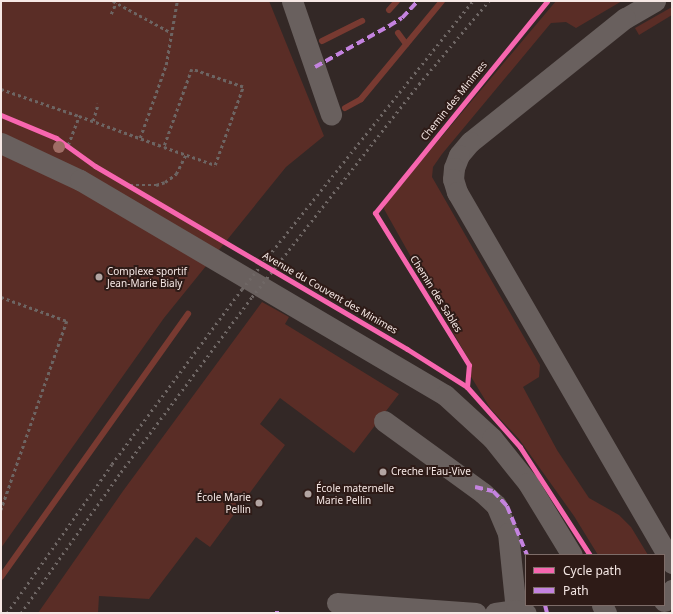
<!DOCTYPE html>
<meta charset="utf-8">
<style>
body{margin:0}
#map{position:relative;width:673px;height:614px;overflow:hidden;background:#332826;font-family:"Noto Sans",sans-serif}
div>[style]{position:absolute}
.green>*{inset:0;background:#5a2d26}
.stream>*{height:6px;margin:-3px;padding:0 3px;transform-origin:3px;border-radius:3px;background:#783a31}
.path>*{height:2.5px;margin-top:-1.25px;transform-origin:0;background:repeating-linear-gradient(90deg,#6d6563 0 3px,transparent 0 6px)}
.minor>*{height:21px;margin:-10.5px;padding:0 10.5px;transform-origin:10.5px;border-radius:10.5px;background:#69605e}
.rail>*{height:3px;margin-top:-1.5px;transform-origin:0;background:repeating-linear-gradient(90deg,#6f6765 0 2px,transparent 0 6px)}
.quiet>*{height:4px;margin-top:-2px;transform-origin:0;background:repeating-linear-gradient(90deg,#c483df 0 8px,transparent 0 12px)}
.cycleway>*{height:5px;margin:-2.5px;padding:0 2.5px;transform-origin:2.5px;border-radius:2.5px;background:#f766af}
.trees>*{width:12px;height:12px;margin:-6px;border-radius:50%;background:#9f6d65}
.dots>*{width:11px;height:11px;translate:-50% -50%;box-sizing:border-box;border:2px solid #2e1b17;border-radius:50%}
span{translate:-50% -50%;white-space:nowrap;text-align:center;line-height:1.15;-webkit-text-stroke:4px #2e1b17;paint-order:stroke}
.street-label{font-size:10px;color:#f6e8e5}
.poi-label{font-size:10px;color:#f6e8e5}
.left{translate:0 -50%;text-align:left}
.right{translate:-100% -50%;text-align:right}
.frame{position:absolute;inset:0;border:2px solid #f6e8e5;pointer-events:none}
.legend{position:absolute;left:525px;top:554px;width:140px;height:52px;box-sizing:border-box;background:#2e1b17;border:1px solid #7e6d69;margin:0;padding:5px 7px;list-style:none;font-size:12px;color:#f6e8e5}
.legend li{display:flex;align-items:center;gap:8px;height:20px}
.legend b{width:20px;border:1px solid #7e6d69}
</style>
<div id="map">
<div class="green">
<div style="clip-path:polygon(1px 1px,269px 1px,324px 136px,286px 167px,164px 318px,1px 548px)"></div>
<div style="clip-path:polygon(556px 1px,622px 1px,576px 28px,566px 22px,551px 23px,442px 154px,433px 167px,432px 177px,540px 365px,539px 377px,523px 387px,557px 450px,589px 498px,619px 515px,631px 527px,648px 555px,598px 555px,574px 516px,519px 439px,490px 408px,470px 375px,471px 364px,384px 209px,385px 204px)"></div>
<div style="clip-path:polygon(672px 7px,672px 15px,639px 35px,635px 28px)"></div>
<div style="clip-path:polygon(262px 302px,289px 317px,285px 324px,399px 394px,354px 453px,280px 398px,260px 424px,285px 445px,210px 547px,196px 537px,149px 599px,99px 596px,98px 613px,38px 613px,123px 491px)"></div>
</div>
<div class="stream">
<div style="left:389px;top:10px;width:12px;rotate:-48deg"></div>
<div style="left:398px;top:33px;width:14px;rotate:54deg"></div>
<div style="left:322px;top:41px;width:45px;rotate:-26.6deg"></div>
<div style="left:345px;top:108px;width:18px;rotate:-29deg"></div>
<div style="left:361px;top:99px;width:127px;rotate:-50.4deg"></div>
<div style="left:1px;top:577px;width:323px;rotate:-54.6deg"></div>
</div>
<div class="path">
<div style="left:113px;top:1px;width:65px;rotate:28.5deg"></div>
<div style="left:111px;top:14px;width:12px;rotate:-66deg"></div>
<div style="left:1px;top:89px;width:83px;rotate:19.1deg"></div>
<div style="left:79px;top:116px;width:90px;rotate:20deg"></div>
<div style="left:164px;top:147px;width:54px;rotate:19.4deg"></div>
<div style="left:215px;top:165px;width:83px;rotate:-70.3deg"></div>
<div style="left:243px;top:87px;width:54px;rotate:-160.6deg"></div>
<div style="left:192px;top:69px;width:83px;rotate:109.7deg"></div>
<div style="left:93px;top:121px;width:18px;rotate:-74deg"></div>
<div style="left:140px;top:138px;width:77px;rotate:-70.4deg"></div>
<div style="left:166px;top:65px;width:65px;rotate:-80.2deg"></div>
<div style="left:68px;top:145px;width:31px;rotate:-69deg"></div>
<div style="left:130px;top:185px;width:26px"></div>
<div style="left:156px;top:185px;width:9px;rotate:-18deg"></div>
<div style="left:165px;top:182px;width:14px;rotate:-36deg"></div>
<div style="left:176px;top:174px;width:22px;rotate:-63deg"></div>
<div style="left:1px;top:297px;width:70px;rotate:20deg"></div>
<div style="left:67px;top:321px;width:200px;rotate:109.2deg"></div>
</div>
<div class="minor">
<div style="left:292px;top:1px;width:120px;rotate:71deg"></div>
<div style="left:655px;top:1px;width:34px;rotate:150deg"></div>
<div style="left:625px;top:18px;width:198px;rotate:141.3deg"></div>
<div style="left:470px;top:142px;width:17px;rotate:130deg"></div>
<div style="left:459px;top:155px;width:14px;rotate:111deg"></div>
<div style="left:454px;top:168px;width:11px;rotate:95deg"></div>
<div style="left:453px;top:179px;width:14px;rotate:73deg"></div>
<div style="left:457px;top:192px;width:429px;rotate:59.9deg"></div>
<div style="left:1px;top:143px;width:87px;rotate:25.1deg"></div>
<div style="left:80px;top:180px;width:424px;rotate:30.5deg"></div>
<div style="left:445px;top:395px;width:64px;rotate:42.5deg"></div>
<div style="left:492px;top:438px;width:58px;rotate:51.3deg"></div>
<div style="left:528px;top:483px;width:84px;rotate:58.6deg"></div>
<div style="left:384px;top:421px;width:122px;rotate:36deg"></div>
<div style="left:483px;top:493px;width:18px;rotate:43deg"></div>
<div style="left:496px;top:505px;width:30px;rotate:67deg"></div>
<div style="left:508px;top:533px;width:77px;rotate:84.1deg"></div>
<div style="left:664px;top:601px;width:14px;rotate:-54deg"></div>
<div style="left:337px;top:603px;width:139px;rotate:4.1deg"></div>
<div style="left:602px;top:605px;width:9px;rotate:63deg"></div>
<div style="left:495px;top:613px;width:21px;rotate:-8deg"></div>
<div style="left:516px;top:610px;width:10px;rotate:17deg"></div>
</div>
<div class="rail">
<div style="left:7px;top:613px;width:182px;rotate:-54.8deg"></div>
<div style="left:112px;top:464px;width:218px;rotate:-53.4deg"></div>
<div style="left:242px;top:289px;width:369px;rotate:-51.3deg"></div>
<div style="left:21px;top:613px;width:173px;rotate:-54.7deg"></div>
<div style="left:121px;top:472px;width:219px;rotate:-53.2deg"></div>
<div style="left:252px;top:297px;width:271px;rotate:-51.9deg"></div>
<div style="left:419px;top:84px;width:109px;rotate:-49.9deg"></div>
</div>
<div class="quiet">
<div style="left:315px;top:67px;width:85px;rotate:-29deg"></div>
<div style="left:389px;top:26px;width:15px;rotate:-32deg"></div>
<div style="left:402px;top:18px;width:23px;rotate:-47deg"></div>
<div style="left:475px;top:487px;width:18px;rotate:13deg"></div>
<div style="left:493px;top:491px;width:21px;rotate:47deg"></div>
<div style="left:507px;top:506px;width:53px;rotate:67.8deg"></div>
<div style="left:545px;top:605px;width:8px;rotate:76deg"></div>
<div style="left:277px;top:613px;width:2px;rotate:-90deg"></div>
</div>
<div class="cycleway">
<div style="left:1px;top:115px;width:60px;rotate:22.7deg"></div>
<div style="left:56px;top:138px;width:48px;rotate:35.7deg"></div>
<div style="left:95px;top:166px;width:362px;rotate:30.4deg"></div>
<div style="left:407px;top:349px;width:71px;rotate:32.3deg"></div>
<div style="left:467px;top:387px;width:80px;rotate:48.5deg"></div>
<div style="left:520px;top:447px;width:129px;rotate:57.1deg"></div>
<div style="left:467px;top:387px;width:22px;rotate:-85deg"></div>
<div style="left:469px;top:365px;width:179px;rotate:-121.7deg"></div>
<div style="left:375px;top:213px;width:273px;rotate:-50.9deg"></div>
</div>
<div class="trees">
<div style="left:59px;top:147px"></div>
</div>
<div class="dots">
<div style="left:99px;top:277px;background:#b2a5a2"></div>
<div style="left:383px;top:472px;background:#b2a5a2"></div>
<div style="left:308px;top:494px;background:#b2a5a2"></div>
<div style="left:259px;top:503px;background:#b2a5a2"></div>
</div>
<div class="street-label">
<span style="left:454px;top:101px;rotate:-51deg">Chemin des Minimes</span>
<span style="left:330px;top:293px;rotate:30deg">Avenue du Couvent des Minimes</span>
<span style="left:436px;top:294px;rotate:58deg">Chemin des Sables</span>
</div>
<div class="poi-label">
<span class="left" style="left:107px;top:277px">Complexe sportif<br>Jean-Marie Bialy</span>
<span class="left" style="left:391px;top:472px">Creche l'Eau-Vive</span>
<span class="left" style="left:316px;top:494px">École maternelle<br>Marie Pellin</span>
<span class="right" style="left:251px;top:503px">École Marie<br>Pellin</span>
</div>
<div class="frame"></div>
<ul class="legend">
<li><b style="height:5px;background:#f766af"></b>Cycle path</li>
<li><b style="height:5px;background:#c483df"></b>Path</li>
</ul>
</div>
